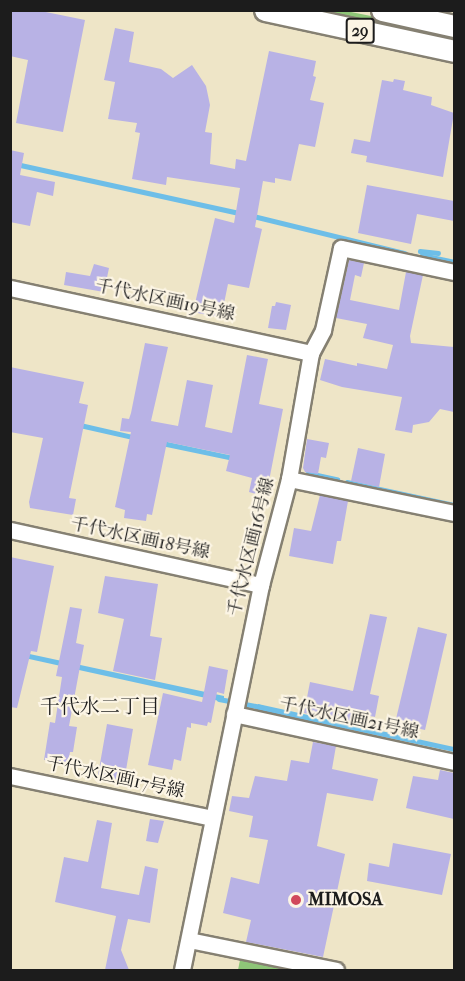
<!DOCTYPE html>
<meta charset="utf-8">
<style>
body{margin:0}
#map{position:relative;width:465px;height:981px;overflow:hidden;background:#eee5c7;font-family:"IM FELL French Canon","Noto Serif JP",serif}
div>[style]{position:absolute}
.green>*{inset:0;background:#8ec578}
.water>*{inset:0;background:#6dbee8}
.stream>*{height:4.5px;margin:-2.25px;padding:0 2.25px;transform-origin:2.25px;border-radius:2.25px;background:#6dbee8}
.building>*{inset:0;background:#b8b2e5}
.roads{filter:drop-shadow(2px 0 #858072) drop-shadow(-2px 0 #858072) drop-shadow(0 2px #858072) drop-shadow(0 -2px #858072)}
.minor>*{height:15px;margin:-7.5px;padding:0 7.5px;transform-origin:7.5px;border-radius:7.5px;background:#fff}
.highway>*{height:21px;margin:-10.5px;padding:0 10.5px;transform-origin:10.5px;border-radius:10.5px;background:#fff}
.dots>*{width:16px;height:16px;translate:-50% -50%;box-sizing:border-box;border:3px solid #fcf5e5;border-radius:50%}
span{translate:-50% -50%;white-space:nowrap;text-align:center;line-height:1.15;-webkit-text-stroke:4.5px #fcf5e5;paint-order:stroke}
.shield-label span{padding:2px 4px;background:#fcf5e5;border:2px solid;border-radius:4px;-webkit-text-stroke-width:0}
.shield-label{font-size:16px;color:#1c1c1c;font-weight:700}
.street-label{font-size:18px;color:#1c1c1c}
.poi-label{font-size:18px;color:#1c1c1c;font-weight:700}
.left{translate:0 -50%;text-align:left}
.neighbourhood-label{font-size:20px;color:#1c1c1c}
.frame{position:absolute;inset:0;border:12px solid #1c1c1c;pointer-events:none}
</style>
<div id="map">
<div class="green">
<div style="clip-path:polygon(305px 11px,346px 11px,441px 30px,454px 35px,454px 43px)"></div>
<div style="clip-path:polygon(241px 955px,310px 970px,238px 970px)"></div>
</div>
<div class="water">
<div style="clip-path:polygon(11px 650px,224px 696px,224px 702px,11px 655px)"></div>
<div style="clip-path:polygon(258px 704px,454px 747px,454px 752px,257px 710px)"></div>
</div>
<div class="stream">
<div style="left:16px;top:164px;width:228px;rotate:12.4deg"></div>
<div style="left:253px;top:216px;width:156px;rotate:13.7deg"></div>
<div style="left:420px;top:251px;width:18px;rotate:6deg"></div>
<div style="left:422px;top:255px;width:33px;rotate:12deg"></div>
<div style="left:80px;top:425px;width:54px;rotate:12.8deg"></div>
<div style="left:162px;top:443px;width:73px;rotate:11.9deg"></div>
<div style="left:308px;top:473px;width:30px;rotate:12deg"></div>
<div style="left:347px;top:482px;width:109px;rotate:12.1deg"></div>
<div style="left:219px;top:699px;width:43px;rotate:10.8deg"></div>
</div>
<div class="building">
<div style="clip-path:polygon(10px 10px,36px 10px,85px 20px,63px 132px,16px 123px,28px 60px,10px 56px)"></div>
<div style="clip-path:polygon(115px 28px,134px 32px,129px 62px,161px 69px,173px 78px,192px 65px,206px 86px,210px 105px,205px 132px,212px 133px,210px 164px,235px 169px,236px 159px,246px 161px,269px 51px,316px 61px,313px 76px,316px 77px,310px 100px,324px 103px,315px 147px,299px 144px,291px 181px,275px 178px,275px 183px,263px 181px,255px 227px,262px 229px,249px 288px,228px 284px,221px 318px,193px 312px,215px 218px,234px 223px,240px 188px,167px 177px,166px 185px,132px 179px,140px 133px,135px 132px,137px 123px,108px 119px,115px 82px,104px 80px)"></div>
<div style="clip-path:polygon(394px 79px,405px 81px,403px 90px,432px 97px,431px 105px,454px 113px,443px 177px,366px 162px,367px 156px,351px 153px,354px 139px,370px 142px,382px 80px,393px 82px)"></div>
<div style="clip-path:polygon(10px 150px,24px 153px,20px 175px,55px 182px,53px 196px,37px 192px,30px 226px,10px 222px)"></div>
<div style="clip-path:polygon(367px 185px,454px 201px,454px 221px,417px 214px,411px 244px,358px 233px)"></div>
<div style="clip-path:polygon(349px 260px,364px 263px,361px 277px,355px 275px,350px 300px,399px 310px,406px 272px,423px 275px,410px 336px,411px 343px,454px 347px,454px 412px,440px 409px,429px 422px,413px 425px,412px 433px,395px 430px,402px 397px,342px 387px,320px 380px,325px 359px,357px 366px,357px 363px,387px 369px,393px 345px,363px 338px,367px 324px,336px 318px)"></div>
<div style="clip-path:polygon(94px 264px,109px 268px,104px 292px,64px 285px,66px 272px,90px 276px)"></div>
<div style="clip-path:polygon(276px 302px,291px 305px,286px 330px,268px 328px,272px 306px,275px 306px)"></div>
<div style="clip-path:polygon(145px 343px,168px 347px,151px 421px,178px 426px,187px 380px,213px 385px,205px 427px,232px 433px,247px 355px,268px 359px,259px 404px,283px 409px,269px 481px,267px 480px,263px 496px,249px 492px,252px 478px,226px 471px,230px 455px,167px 442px,152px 515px,147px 514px,146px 521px,124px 518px,125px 510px,115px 507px,131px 432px,120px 431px,122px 418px,129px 419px,131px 413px)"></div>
<div style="clip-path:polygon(10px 367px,84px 382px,79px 403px,88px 405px,69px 498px,76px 499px,73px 515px,30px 508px,29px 502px,43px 438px,10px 432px)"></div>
<div style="clip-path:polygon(307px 439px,329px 443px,326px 458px,321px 457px,318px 474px,305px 472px,303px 468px)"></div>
<div style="clip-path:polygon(358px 448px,385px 454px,379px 487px,351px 481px)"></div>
<div style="clip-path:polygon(320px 495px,348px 501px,341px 541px,337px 541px,333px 564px,289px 556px,294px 528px,311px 531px)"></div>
<div style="clip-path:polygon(10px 557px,54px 566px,37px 652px,31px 651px,17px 708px,10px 707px)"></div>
<div style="clip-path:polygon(105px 576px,158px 584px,150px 636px,162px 638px,155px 680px,113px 671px,124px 619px,98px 613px)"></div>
<div style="clip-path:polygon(70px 607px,82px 609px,76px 643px,84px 645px,69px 726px,77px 727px,73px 752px,70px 752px,68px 763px,44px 760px,50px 722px,55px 723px,62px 677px,56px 676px)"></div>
<div style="clip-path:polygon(370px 614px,387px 617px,370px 694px,379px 696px,375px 717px,365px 715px,363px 720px,355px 719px,354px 724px,304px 713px,310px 682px,353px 691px)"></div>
<div style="clip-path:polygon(418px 627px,447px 634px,425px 730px,395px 723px)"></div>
<div style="clip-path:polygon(209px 666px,228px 670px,224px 694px,217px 692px,211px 723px,208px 722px,207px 726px,191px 723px,191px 728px,187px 727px,181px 761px,174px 759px,172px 770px,148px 765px,163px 693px,202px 702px)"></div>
<div style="clip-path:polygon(107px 724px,133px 729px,125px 776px,118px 774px,117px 780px,98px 775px)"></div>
<div style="clip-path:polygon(313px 742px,336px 746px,332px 769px,378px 779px,373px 801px,327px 793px,317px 846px,345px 854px,323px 957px,246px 942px,251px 920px,223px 913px,231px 877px,259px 884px,268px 840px,249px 837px,253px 816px,229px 811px,232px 796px,249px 798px,255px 776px,287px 781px,291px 760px,309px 763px)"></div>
<div style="clip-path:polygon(440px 770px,454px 773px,454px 819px,406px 808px,413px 776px,438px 780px)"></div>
<div style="clip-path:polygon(150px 819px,164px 821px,158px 843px,146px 841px)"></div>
<div style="clip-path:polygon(97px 820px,112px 823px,101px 888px,139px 895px,145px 866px,158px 869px,150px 923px,128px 919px,121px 950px,129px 970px,105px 970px,116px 916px,55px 902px,64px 857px,88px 862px)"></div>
<div style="clip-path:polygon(393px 843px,451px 854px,442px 895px,367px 881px,369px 863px,389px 867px)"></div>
</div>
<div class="roads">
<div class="minor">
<div style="left:10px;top:288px;width:308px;rotate:12.2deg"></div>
<div style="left:289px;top:479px;width:168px;rotate:11.6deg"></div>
<div style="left:10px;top:530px;width:257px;rotate:12.4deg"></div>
<div style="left:234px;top:714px;width:225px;rotate:12.3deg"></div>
<div style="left:10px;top:776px;width:206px;rotate:11.7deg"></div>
<div style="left:189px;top:940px;width:150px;rotate:11.5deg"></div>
<div style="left:182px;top:970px;width:393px;rotate:-78.4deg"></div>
<div style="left:261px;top:585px;width:110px;rotate:-75.2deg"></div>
<div style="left:289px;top:479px;width:128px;rotate:-80.1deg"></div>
<div style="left:311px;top:353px;width:26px;rotate:-62deg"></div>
<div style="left:323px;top:330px;width:84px;rotate:-77.6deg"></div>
<div style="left:341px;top:248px;width:116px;rotate:12deg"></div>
</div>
<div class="highway">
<div style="left:265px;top:10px;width:193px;rotate:12.2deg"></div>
<div style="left:382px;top:10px;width:74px;rotate:12.5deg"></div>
</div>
</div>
<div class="dots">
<div style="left:296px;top:900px;background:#d1495b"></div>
</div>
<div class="shield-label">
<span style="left:360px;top:31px">29</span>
</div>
<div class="street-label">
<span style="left:165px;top:301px;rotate:12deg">千代水区画19号線</span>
<span style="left:140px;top:539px;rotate:12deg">千代水区画18号線</span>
<span style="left:252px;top:547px;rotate:-76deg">千代水区画16号線</span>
<span style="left:349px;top:719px;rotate:12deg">千代水区画21号線</span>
<span style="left:115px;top:778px;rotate:12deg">千代水区画17号線</span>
</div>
<div class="poi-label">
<span class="left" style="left:308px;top:900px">MIMOSA</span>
</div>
<div class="neighbourhood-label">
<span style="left:100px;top:706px">千代水二丁目</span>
</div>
<div class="frame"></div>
</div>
